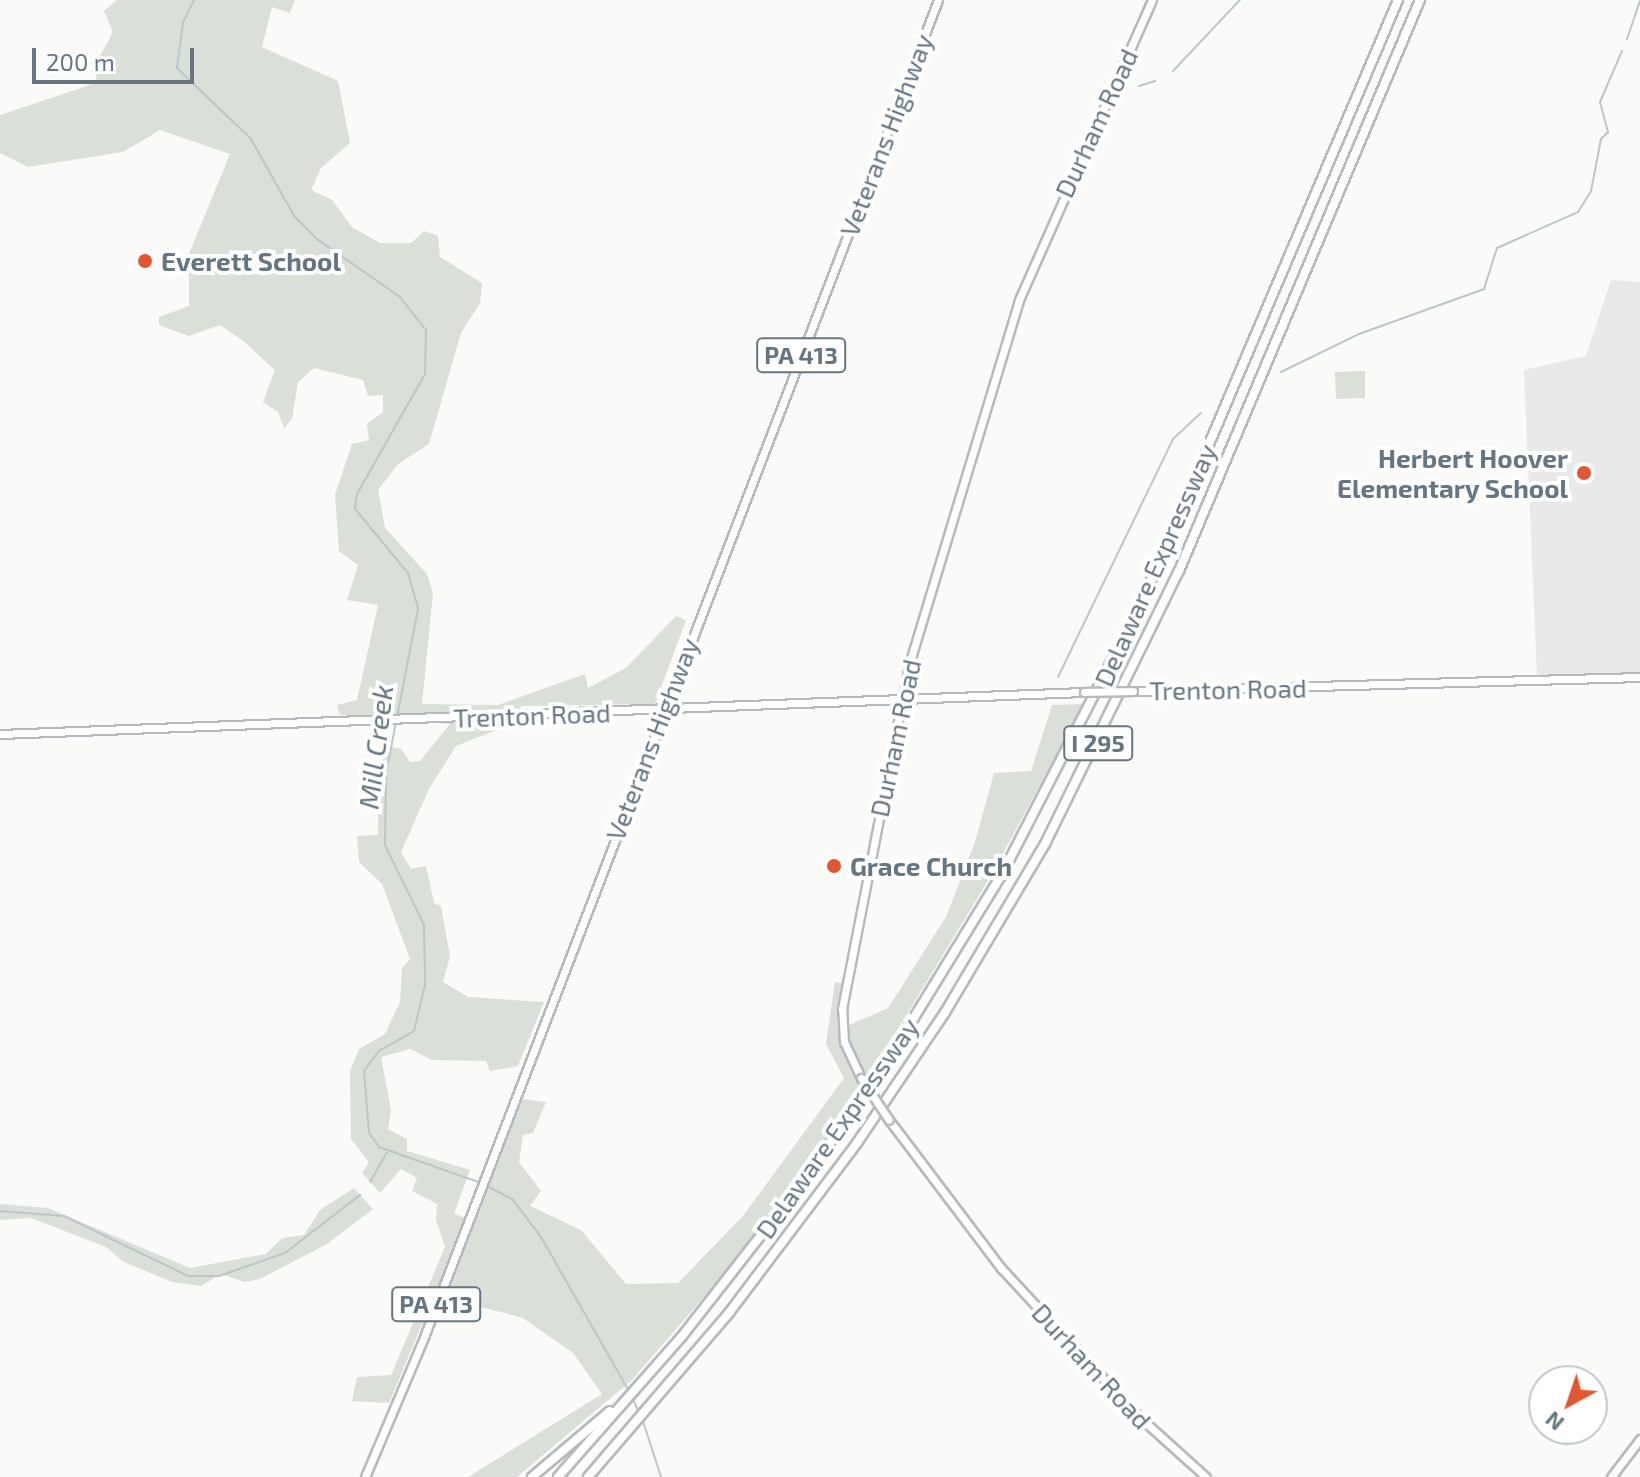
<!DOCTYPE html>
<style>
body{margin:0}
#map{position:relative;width:1640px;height:1477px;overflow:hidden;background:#fafaf8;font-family:"Exo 2",sans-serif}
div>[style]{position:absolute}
.built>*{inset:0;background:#e8e9e9}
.green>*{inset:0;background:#dadfd7}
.stream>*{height:2px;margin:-1px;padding:0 1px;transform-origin:1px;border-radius:1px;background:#bbc7cb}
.roads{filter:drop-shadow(2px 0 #b5babe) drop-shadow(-2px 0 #b5babe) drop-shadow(0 2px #b5babe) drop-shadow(0 -2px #b5babe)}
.major>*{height:7px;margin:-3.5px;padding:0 3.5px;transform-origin:3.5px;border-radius:3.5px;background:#fff}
.highway>*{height:8px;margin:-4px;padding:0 4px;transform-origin:4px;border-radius:4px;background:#fff}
.bridges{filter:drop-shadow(2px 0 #b5babe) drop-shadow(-2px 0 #b5babe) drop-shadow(0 2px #b5babe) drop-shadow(0 -2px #b5babe)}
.major-bridge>*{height:7px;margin:-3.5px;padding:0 3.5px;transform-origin:3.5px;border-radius:3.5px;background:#fff}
.dots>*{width:22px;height:22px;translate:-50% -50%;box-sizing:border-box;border:4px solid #fff;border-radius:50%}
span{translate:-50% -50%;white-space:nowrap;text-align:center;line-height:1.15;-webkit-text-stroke:8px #fff;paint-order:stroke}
.shield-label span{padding:2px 6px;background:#fff;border:2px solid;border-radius:6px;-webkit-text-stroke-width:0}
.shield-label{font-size:24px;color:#657683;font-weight:700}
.street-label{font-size:26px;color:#657683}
.poi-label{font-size:26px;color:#657683;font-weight:700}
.left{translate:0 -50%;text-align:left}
.right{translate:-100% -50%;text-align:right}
.water-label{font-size:28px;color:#60757c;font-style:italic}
.north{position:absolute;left:1528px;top:1365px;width:80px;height:80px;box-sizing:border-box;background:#fff;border:2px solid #c1c8cd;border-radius:50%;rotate:220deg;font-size:22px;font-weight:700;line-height:32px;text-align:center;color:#657683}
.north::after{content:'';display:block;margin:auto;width:28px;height:36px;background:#e4572e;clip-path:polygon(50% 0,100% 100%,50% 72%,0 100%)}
.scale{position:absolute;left:32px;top:48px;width:162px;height:36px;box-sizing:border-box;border:4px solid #657683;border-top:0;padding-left:10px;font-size:24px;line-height:28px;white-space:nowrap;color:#657683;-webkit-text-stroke:6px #fff;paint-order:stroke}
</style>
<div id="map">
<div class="built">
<div style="clip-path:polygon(1611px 280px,1640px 282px,1640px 673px,1537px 677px,1524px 370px,1586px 356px)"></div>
</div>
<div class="green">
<div style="clip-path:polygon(117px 0,295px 0,290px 13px,272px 7px,262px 47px,338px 81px,350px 143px,321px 168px,311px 190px,332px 200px,352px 227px,380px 243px,411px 243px,424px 231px,438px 236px,440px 257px,482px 283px,480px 303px,461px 333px,429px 444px,398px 464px,378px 490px,385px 528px,427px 574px,433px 593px,422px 704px,498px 705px,585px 674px,588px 688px,626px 668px,676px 616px,686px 620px,655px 704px,521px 706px,517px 722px,456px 746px,429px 789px,401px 852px,411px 869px,426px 866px,434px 903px,441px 906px,450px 956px,443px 982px,468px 997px,544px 1002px,518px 1066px,490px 1071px,486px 1061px,432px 1060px,410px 1049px,381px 1057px,391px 1110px,388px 1129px,407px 1139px,407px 1151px,470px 1170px,454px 1214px,475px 1221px,522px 1099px,546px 1102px,533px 1133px,523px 1135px,519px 1162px,541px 1191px,530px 1206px,581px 1230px,626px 1284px,678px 1283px,743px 1216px,844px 1078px,826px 1044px,835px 982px,842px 983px,838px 1030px,888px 1008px,946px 917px,975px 842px,994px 773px,1031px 771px,1052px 705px,1084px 704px,989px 879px,870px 1075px,734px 1262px,632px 1380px,517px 1477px,468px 1477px,602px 1394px,573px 1353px,523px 1318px,447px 1298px,425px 1317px,389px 1403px,352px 1401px,357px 1377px,391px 1375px,445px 1247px,436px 1220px,437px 1204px,412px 1191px,417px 1178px,401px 1169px,380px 1193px,362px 1173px,369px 1162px,351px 1139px,350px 1071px,359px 1049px,385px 1034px,400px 1002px,402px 968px,410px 959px,382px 884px,359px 862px,357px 836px,378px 835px,379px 773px,386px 746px,401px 749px,410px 762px,420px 761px,450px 724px,340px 715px,337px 705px,357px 700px,378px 605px,347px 600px,358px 565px,339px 551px,335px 495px,352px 444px,369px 440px,367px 424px,383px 412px,383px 395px,368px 396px,363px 380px,314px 368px,298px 382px,292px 419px,284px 428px,278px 412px,263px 402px,275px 370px,242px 340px,220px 325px,189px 336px,159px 325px,159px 317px,189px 306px,189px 254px,230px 154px,160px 130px,123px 152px,28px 167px,0 153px,0 115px,96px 83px,97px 62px,113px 32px,104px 11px)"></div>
<div style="clip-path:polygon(1365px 371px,1365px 398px,1336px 399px,1335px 372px)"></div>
<div style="clip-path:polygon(354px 1188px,373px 1209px,327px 1244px,260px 1279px,245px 1282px,221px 1274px,201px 1286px,172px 1282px,124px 1262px,106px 1247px,31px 1218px,0 1220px,0 1204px,48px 1208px,190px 1268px,266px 1254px,282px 1238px,304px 1235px,320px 1210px)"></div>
</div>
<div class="stream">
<div style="left:194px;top:0;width:25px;rotate:116deg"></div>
<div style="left:183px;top:23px;width:45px;rotate:97.6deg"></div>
<div style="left:177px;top:68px;width:103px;rotate:43.8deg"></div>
<div style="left:251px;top:139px;width:88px;rotate:60.8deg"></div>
<div style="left:294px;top:216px;width:33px;rotate:45deg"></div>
<div style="left:317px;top:239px;width:101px;rotate:34.9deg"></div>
<div style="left:400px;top:297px;width:42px;rotate:51.8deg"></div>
<div style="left:426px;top:330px;width:44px;rotate:91.3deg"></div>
<div style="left:425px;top:374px;width:138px;rotate:119.5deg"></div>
<div style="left:357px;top:494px;width:15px;rotate:98deg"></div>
<div style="left:355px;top:509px;width:83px;rotate:50.4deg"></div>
<div style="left:408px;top:573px;width:37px;rotate:74deg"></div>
<div style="left:418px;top:609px;width:167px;rotate:101deg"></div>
<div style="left:386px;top:773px;width:72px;rotate:90.8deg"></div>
<div style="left:385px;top:845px;width:89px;rotate:64deg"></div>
<div style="left:424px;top:925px;width:60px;rotate:89deg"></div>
<div style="left:425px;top:985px;width:47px;rotate:103.4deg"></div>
<div style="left:414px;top:1031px;width:40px;rotate:150.3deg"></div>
<div style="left:379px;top:1051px;width:25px;rotate:127deg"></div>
<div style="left:364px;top:1071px;width:62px;rotate:85.4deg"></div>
<div style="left:369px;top:1133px;width:17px;rotate:54deg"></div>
<div style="left:379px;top:1147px;width:108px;rotate:19.4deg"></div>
<div style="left:1627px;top:39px;width:40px;rotate:-71.1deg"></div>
<div style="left:1173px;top:71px;width:98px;rotate:-46.7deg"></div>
<div style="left:1139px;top:86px;width:17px;rotate:-17deg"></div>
<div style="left:1281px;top:372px;width:87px;rotate:-26deg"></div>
<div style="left:1359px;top:334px;width:133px;rotate:-19.8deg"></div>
<div style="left:1484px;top:289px;width:43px;rotate:-72.4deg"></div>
<div style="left:1497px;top:248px;width:89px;rotate:-24deg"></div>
<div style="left:1578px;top:212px;width:25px;rotate:-58deg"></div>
<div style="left:1591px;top:191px;width:53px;rotate:-79.1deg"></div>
<div style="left:1601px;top:139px;width:10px;rotate:-45deg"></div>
<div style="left:1608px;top:132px;width:31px;rotate:-105deg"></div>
<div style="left:1600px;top:102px;width:56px;rotate:-66.7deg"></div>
<div style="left:1058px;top:677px;width:264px;rotate:-64.2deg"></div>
<div style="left:1173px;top:439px;width:38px;rotate:-43deg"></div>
<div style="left:370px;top:1182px;width:34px;rotate:-60deg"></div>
<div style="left:487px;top:1186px;width:30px;rotate:28deg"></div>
<div style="left:513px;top:1200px;width:46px;rotate:52.9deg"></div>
<div style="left:541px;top:1237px;width:177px;rotate:60.3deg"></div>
<div style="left:0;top:1211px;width:64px;rotate:4.5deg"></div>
<div style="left:64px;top:1216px;width:138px;rotate:25.8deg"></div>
<div style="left:188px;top:1276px;width:31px"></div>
<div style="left:219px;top:1276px;width:70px;rotate:-19.2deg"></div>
<div style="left:285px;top:1253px;width:95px;rotate:-37.7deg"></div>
<div style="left:632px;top:1397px;width:17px;rotate:66deg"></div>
<div style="left:642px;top:1418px;width:62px;rotate:72.1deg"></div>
</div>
<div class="roads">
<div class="major">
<div style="left:1133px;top:691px;width:507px;rotate:-1.58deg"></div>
<div style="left:0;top:734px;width:1085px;rotate:-2.22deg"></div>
<div style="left:861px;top:1078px;width:40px;rotate:-115deg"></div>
<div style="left:844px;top:1042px;width:33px;rotate:-93deg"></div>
<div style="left:842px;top:1009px;width:347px;rotate:-79deg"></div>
<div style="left:908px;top:668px;width:384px;rotate:-73.2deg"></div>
<div style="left:1019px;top:300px;width:328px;rotate:-66.1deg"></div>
<div style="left:889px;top:1120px;width:186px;rotate:52.9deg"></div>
<div style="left:1001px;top:1268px;width:199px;rotate:47.2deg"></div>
<div style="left:1136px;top:1414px;width:94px;rotate:42deg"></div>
<div style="left:365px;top:1477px;width:152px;rotate:-67.1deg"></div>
<div style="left:424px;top:1337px;width:1432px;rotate:-68.97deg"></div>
<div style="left:1611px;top:1477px;width:48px;rotate:-52.7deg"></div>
</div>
<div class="highway">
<div style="left:532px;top:1477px;width:102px;rotate:-40.2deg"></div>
<div style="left:558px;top:1477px;width:189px;rotate:-48.6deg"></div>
<div style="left:683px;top:1335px;width:192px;rotate:-52deg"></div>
<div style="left:801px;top:1184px;width:161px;rotate:-55.1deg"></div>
<div style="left:893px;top:1052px;width:206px;rotate:-58.5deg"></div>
<div style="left:1001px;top:876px;width:306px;rotate:-62.8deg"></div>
<div style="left:1141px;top:604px;width:656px;rotate:-66.95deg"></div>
<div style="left:588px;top:1477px;width:216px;rotate:-49.3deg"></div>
<div style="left:729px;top:1313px;width:213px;rotate:-53deg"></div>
<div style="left:857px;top:1143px;width:156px;rotate:-56deg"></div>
<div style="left:944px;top:1014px;width:200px;rotate:-59.3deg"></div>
<div style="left:1046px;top:842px;width:302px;rotate:-63.9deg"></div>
<div style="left:1179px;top:571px;width:620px;rotate:-67.12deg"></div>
</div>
</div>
<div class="bridges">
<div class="major-bridge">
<div style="left:1084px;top:692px;width:49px;rotate:-1.2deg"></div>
<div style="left:861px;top:1078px;width:50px;rotate:56.3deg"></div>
</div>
</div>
<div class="dots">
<div style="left:145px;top:261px;background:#e4572e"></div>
<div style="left:1584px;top:473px;background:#e4572e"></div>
<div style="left:834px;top:866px;background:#e4572e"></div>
</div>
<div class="shield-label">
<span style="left:801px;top:355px">PA 413</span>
<span style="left:1098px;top:743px">I 295</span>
<span style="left:436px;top:1304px">PA 413</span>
</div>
<div class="street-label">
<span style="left:1096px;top:123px;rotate:-65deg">Durham Road</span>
<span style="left:886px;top:135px;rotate:-69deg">Veterans Highway</span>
<span style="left:1155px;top:565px;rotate:-66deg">Delaware Expressway</span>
<span style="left:1228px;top:689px;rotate:-1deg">Trenton Road</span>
<span style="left:532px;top:715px;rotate:-2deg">Trenton Road</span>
<span style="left:895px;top:738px;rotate:-78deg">Durham Road</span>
<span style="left:652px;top:739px;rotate:-69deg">Veterans Highway</span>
<span style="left:837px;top:1128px;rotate:-55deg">Delaware Expressway</span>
<span style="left:1092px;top:1366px;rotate:47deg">Durham Road</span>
</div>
<div class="poi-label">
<span class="left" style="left:161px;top:261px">Everett School</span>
<span class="right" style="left:1568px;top:473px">Herbert Hoover<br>Elementary School</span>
<span class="left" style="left:850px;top:866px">Grace Church</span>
</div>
<div class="water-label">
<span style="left:375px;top:747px;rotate:-83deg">Mill Creek</span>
</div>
<div class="north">N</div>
<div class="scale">200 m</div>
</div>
